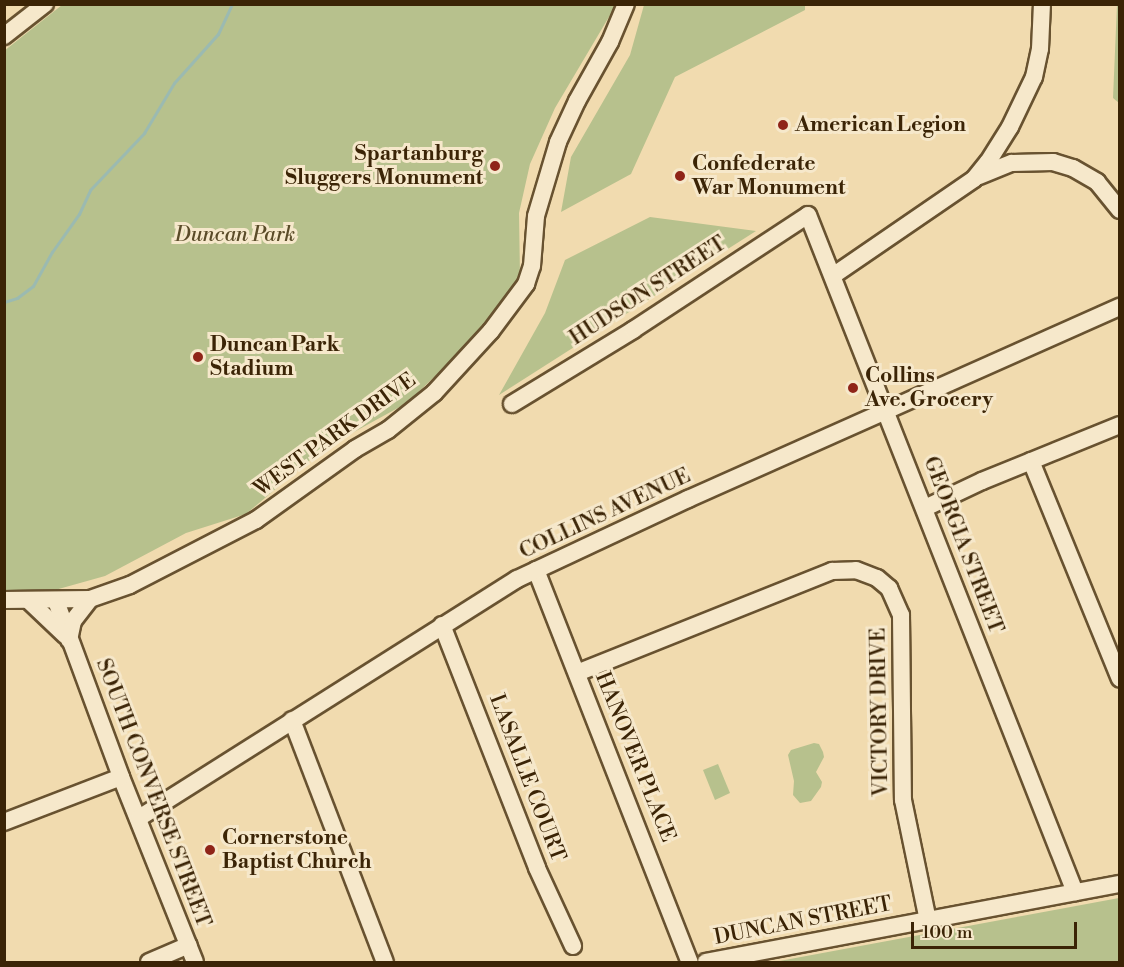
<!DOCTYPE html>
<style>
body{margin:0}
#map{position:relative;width:1124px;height:967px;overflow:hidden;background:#f1dbaf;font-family:"Libre Bodoni",serif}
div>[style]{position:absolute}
.green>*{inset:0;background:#b7c18d}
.stream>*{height:3px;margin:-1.5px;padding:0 1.5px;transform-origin:1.5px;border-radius:1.5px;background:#9bbab1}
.roads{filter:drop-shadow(2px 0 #685230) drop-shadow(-2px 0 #685230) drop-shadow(0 2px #685230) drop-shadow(0 -2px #685230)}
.minor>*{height:16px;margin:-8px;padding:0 8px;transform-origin:8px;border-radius:8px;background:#f6e8cb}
.dots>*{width:16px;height:16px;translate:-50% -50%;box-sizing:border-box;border:3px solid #f6e8cb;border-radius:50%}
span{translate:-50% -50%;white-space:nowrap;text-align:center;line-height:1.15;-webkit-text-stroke:6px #f6e8cb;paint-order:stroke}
.poi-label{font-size:21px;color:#3b2406;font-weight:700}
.left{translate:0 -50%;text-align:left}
.right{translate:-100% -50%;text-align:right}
.park-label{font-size:21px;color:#5a4b28;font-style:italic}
.street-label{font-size:21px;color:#3b2406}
.frame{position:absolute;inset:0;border:6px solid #3b2406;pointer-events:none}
.scale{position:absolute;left:911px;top:922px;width:166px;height:27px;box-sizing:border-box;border:3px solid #3b2406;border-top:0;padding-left:8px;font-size:18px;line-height:21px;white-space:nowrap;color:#3b2406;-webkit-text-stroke:4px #f6e8cb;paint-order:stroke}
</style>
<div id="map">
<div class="green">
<div style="clip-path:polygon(62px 5px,616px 5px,555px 108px,530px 164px,519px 213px,520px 275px,479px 334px,407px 403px,323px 449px,246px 514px,186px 533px,105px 576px,55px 590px,5px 591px,4px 51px)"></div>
<div style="clip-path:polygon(644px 5px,805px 4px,805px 10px,675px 77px,631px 174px,561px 212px,571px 157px,630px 55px)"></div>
<div style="clip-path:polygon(1117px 5px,1120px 5px,1119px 103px,1113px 98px)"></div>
<div style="clip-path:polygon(650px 217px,756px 231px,499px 395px,545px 313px,565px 260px)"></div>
<div style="clip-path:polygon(814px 743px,819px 744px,823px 752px,824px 757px,816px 772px,822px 782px,821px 787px,811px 801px,800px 803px,793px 795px,794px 781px,788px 755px,791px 750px)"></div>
<div style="clip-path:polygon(718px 764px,730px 793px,715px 800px,703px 770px)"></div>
<div style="clip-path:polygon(1119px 898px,1119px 962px,774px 962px,1022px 916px)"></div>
</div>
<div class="stream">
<div style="left:4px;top:302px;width:14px;rotate:-17deg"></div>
<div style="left:17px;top:298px;width:20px;rotate:-37deg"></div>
<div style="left:33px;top:286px;width:39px;rotate:-61deg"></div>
<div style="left:52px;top:252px;width:47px;rotate:-54.6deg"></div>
<div style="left:79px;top:214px;width:26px;rotate:-65deg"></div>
<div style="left:90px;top:190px;width:79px;rotate:-46.5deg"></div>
<div style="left:144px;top:133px;width:58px;rotate:-59deg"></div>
<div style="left:174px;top:83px;width:66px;rotate:-48.1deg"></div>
<div style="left:218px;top:34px;width:33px;rotate:-65deg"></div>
</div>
<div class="roads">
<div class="minor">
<div style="left:4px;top:36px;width:52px;rotate:-38deg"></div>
<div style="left:979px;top:176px;width:35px;rotate:-22deg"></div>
<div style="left:1012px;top:163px;width:41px;rotate:-1.4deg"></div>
<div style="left:1053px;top:162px;width:21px;rotate:17deg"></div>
<div style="left:1073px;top:168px;width:28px;rotate:30deg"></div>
<div style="left:1097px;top:182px;width:36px;rotate:51deg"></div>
<div style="left:834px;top:275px;width:170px;rotate:-34.4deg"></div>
<div style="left:974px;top:179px;width:22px;rotate:-51deg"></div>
<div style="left:988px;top:162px;width:41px;rotate:-57.8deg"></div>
<div style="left:1010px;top:127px;width:55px;rotate:-64.4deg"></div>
<div style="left:1034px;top:77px;width:29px;rotate:-78deg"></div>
<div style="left:1040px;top:49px;width:45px;rotate:-87.5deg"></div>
<div style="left:512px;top:404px;width:142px;rotate:-31.4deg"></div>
<div style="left:633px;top:330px;width:209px;rotate:-33.3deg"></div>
<div style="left:808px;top:215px;width:728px;rotate:68.48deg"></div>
<div style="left:1031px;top:461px;width:235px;rotate:67.8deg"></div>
<div style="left:925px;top:508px;width:63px;rotate:-25.3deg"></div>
<div style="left:982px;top:481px;width:149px;rotate:-22.1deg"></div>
<div style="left:536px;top:570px;width:421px;rotate:68.6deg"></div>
<div style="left:4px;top:600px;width:86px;rotate:-0.7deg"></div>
<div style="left:90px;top:599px;width:42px;rotate:-19.3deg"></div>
<div style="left:130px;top:585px;width:142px;rotate:-27.3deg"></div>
<div style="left:256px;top:520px;width:122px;rotate:-35.6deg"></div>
<div style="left:355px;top:449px;width:38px;rotate:-30deg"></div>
<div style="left:388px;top:430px;width:59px;rotate:-38.8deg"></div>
<div style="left:434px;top:393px;width:84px;rotate:-47.4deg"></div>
<div style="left:491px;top:331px;width:59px;rotate:-53.3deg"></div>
<div style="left:526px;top:284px;width:19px;rotate:-72deg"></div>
<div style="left:532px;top:266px;width:50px;rotate:-85.4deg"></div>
<div style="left:536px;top:216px;width:77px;rotate:-73.4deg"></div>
<div style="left:558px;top:142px;width:45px;rotate:-65.1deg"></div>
<div style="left:577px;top:101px;width:68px;rotate:-60.8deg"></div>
<div style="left:610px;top:42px;width:41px;rotate:-67.2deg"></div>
<div style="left:29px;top:601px;width:50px;rotate:43.4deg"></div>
<div style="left:56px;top:601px;width:188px;rotate:69.7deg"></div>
<div style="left:121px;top:777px;width:199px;rotate:68.2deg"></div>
<div style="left:442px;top:625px;width:261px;rotate:68.6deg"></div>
<div style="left:537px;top:868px;width:86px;rotate:65.2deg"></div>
<div style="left:69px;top:640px;width:19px;rotate:-78deg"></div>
<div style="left:73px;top:621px;width:28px;rotate:-52deg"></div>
<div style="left:577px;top:673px;width:275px;rotate:-21.8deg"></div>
<div style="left:832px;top:571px;width:24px;rotate:-2deg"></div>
<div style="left:856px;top:570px;width:22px;rotate:21deg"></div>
<div style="left:877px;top:578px;width:16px;rotate:40deg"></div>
<div style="left:889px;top:588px;width:30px;rotate:66deg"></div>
<div style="left:901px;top:615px;width:185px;rotate:89.4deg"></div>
<div style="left:903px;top:800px;width:124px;rotate:78.3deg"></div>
<div style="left:292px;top:720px;width:259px;rotate:69deg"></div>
<div style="left:139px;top:818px;width:447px;rotate:-32.3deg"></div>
<div style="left:517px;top:579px;width:189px;rotate:-25.1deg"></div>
<div style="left:688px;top:499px;width:473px;rotate:-24deg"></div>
<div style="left:4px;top:822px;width:125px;rotate:-21deg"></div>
<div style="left:149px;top:962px;width:43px;rotate:-23deg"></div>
<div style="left:706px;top:962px;width:421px;rotate:-10.7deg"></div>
</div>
</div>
<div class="dots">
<div style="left:783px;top:125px;background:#8f2418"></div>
<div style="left:495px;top:166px;background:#8f2418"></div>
<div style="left:680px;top:176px;background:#8f2418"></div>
<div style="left:198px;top:357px;background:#8f2418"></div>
<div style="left:853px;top:388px;background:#8f2418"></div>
<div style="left:210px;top:850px;background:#8f2418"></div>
</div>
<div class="poi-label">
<span class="left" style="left:795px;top:125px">American Legion</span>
<span class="right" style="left:483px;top:166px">Spartanburg<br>Sluggers Monument</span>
<span class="left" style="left:692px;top:176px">Confederate<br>War Monument</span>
<span class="left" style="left:210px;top:357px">Duncan Park<br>Stadium</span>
<span class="left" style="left:865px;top:388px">Collins<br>Ave. Grocery</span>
<span class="left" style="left:222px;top:850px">Cornerstone<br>Baptist Church</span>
</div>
<div class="park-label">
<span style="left:235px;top:235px">Duncan Park</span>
</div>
<div class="street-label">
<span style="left:648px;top:291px;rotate:-33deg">HUDSON STREET</span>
<span style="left:335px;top:435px;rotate:-36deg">WEST PARK DRIVE</span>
<span style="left:605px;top:514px;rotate:-25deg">COLLINS AVENUE</span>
<span style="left:963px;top:545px;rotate:69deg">GEORGIA STREET</span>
<span style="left:880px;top:712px;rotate:-91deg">VICTORY DRIVE</span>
<span style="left:635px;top:757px;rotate:68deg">HANOVER PLACE</span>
<span style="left:527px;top:778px;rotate:69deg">LASALLE COURT</span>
<span style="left:153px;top:793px;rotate:69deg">SOUTH CONVERSE STREET</span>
<span style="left:803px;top:921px;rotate:-11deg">DUNCAN STREET</span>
</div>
<div class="frame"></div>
<div class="scale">100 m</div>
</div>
